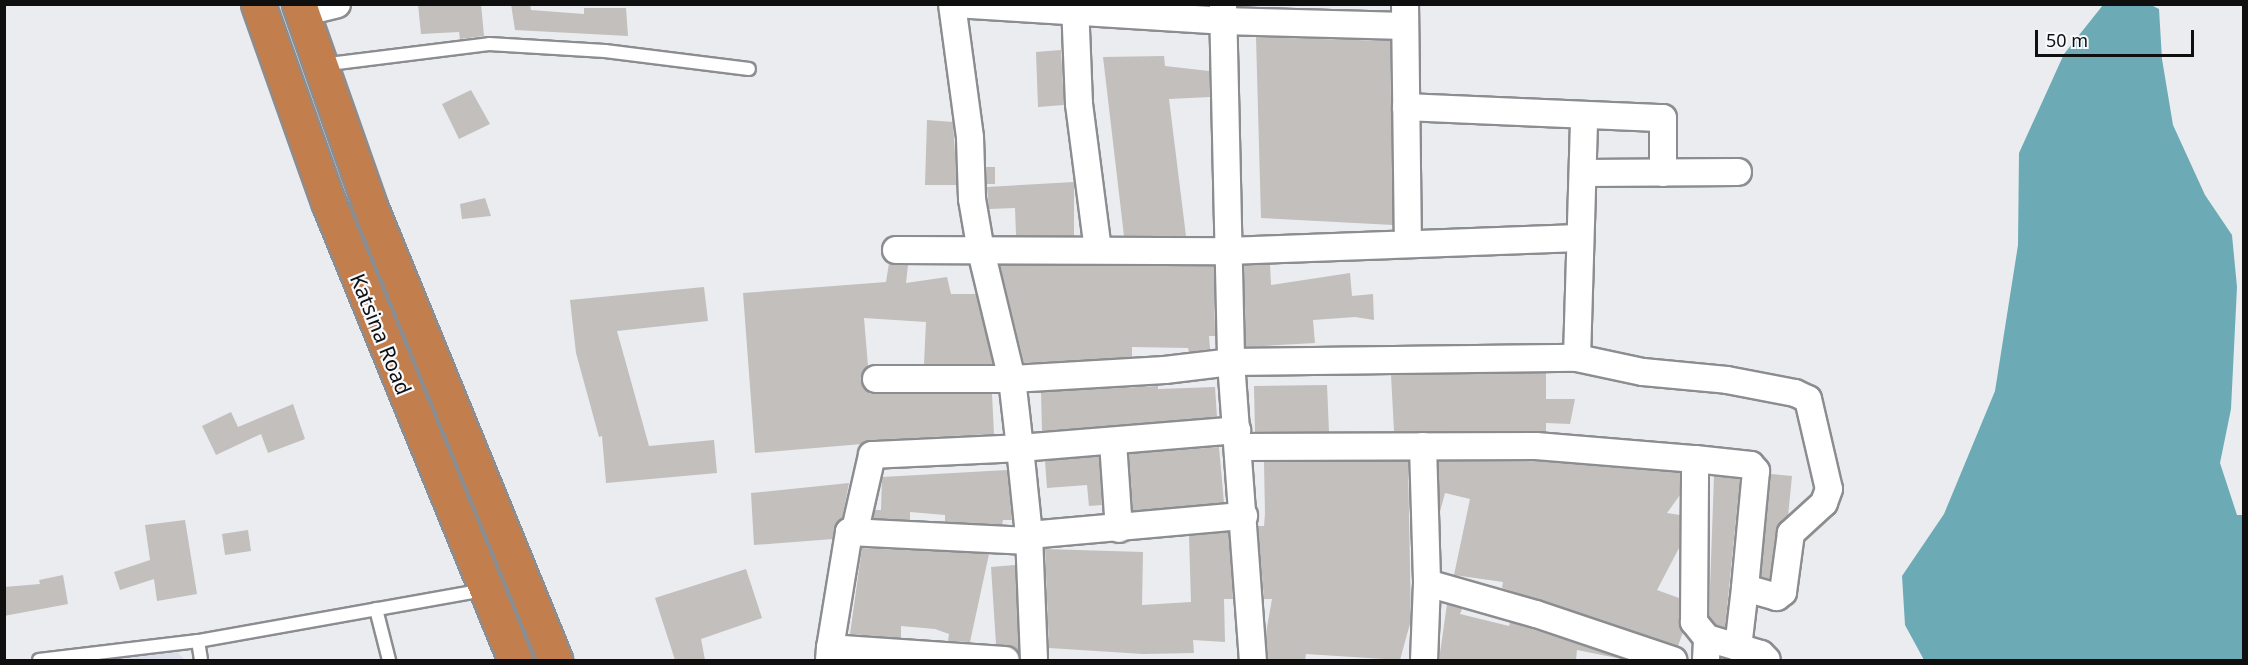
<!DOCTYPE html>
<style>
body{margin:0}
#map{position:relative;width:2248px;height:665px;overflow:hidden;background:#ebecef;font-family:"Noto Sans",sans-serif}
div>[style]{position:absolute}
.built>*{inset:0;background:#dcdfe9}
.water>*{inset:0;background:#6cabb6}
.building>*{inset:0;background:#c2bfbd}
.roads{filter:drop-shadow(2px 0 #8c8d90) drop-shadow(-2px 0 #8c8d90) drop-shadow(0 2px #8c8d90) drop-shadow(0 -2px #8c8d90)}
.lane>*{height:12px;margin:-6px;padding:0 6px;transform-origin:6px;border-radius:6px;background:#fff}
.street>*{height:26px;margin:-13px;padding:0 13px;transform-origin:13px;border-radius:13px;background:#fff}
.highway>*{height:33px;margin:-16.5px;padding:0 16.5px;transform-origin:16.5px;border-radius:16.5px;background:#c27e4c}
span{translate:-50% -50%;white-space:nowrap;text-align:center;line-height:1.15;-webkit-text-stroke:4.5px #f8f9fc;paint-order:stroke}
.street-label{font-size:21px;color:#0f0f10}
.frame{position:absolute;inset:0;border:6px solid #0f0f10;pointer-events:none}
.scale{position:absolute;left:2035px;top:30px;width:159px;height:27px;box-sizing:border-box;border:3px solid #0f0f10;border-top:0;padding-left:8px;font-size:18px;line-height:21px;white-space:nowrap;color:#0f0f10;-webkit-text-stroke:4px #f8f9fc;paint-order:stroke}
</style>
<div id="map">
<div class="built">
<div style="clip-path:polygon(177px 652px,185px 660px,111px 660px)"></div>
</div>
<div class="water">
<div style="clip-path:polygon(2103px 5px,2151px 5px,2159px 9px,2162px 59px,2173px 125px,2205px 195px,2232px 235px,2237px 287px,2231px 409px,2220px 463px,2237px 515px,2243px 515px,2243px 660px,1924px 660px,1905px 625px,1902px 576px,1944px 514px,1995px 391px,2018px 245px,2019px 153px,2064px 54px)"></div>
</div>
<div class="building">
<div style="clip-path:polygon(418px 4px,481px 4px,484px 36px,460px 39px,459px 32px,421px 34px)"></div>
<div style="clip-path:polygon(511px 4px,530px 4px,531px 10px,584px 14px,584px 8px,626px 8px,628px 36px,515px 30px)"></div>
<div style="clip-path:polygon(1256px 37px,1390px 41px,1393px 225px,1261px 218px)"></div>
<div style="clip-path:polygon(1061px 50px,1064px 105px,1038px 107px,1036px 52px)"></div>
<div style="clip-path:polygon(1164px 56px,1165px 66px,1209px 71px,1210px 97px,1169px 99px,1186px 236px,1124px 236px,1103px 57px)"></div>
<div style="clip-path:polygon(471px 90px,490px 124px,459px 139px,442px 104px)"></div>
<div style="clip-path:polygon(927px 120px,953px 122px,957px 185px,925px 185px)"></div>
<div style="clip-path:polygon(986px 167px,995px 167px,995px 184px,987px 184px)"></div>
<div style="clip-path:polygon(1074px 182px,1074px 236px,1016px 235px,1015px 208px,989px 209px,987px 187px)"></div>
<div style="clip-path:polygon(485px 198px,491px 216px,462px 219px,460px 204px)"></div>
<div style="clip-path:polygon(889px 263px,908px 265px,906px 283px,947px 277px,951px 294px,976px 294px,993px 364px,924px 364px,926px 322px,864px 318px,868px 366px,861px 378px,863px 387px,870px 394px,992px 394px,994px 434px,871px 440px,862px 444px,755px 453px,743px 293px,886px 282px)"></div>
<div style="clip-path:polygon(1270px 264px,1271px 285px,1350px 273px,1352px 296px,1373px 294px,1374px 320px,1355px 317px,1313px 320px,1315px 343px,1246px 347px,1244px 265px)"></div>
<div style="clip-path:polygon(1000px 265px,1214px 266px,1215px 336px,1209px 336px,1210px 349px,1189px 352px,1188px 348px,1132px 347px,1132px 357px,1024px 363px)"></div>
<div style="clip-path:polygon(704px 287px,708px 321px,617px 331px,649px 446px,714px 440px,717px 473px,606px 483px,602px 436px,599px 437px,576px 353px,570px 300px)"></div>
<div style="clip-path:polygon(1546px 373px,1546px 399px,1575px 399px,1570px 424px,1546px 423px,1546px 432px,1394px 431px,1391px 375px)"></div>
<div style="clip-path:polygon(1327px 385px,1329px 432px,1255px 432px,1254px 386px)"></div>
<div style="clip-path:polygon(1158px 386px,1158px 389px,1215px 387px,1217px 417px,1042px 431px,1041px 392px)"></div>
<div style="clip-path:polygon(293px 404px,305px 439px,268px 453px,261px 434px,216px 455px,202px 426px,231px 412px,238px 427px)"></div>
<div style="clip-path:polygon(1219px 447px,1224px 503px,1133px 511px,1129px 454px)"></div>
<div style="clip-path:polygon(1099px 456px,1102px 505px,1089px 506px,1087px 485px,1047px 488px,1045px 461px)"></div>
<div style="clip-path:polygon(1408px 461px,1411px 620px,1400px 660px,1306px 654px,1305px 660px,1268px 660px,1266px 633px,1272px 599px,1264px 599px,1258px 526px,1264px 526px,1265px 514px,1264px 462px)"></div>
<div style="clip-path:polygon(1438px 461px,1535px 461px,1680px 473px,1680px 495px,1667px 513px,1680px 515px,1679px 548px,1657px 590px,1679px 598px,1683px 632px,1678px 646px,1502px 588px,1503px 582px,1454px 575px,1470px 499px,1445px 493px,1440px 512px)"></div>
<div style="clip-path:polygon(1007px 470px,1012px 520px,1003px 520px,1002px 525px,945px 522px,945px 515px,910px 512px,910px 520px,873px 518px,875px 510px,881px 510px,882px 477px)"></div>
<div style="clip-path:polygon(1771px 474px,1792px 476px,1788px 516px,1776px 531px,1770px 579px,1761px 577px)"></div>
<div style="clip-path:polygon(1714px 476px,1740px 479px,1725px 628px,1716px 625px,1709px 617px)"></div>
<div style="clip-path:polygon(849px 483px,842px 519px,836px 524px,833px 539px,754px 545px,751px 493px)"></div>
<div style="clip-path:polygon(185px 520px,197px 594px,157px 601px,154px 579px,120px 590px,114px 572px,150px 560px,145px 525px)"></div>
<div style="clip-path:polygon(248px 530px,251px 551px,225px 555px,222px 534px)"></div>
<div style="clip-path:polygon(1229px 532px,1233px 599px,1224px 599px,1225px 642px,1193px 640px,1194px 653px,1143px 654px,1049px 648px,1045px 549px,1143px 552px,1142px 605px,1191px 602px,1189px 536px)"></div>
<div style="clip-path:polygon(862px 548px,989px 554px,970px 642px,948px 641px,949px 634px,935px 629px,901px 626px,901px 638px,850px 634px)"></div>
<div style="clip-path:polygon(1015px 565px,1019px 652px,1014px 647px,996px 644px,991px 567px)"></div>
<div style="clip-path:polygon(746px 569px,762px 618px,701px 639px,705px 660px,675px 660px,655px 598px)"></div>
<div style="clip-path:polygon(63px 575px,68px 604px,4px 616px,4px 587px,40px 584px,39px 580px)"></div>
<div style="clip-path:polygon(1447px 604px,1462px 609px,1460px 614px,1509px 626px,1510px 622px,1627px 660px,1577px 650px,1576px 660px,1439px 660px)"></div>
</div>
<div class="roads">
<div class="lane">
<div style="left:321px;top:65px;width:169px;rotate:-7.1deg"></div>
<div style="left:489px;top:44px;width:116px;rotate:3.5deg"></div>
<div style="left:605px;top:51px;width:145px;rotate:7.1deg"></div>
<div style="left:376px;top:609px;width:53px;rotate:75.7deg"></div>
<div style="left:198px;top:641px;width:19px;rotate:81deg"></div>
<div style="left:39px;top:660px;width:160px;rotate:-6.8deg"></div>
<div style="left:198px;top:641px;width:291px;rotate:-10.1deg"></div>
</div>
<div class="street">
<div style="left:952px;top:4px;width:135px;rotate:82.3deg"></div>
<div style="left:970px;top:138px;width:61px;rotate:88.1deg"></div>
<div style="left:972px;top:199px;width:53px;rotate:80.2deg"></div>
<div style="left:981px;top:251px;width:132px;rotate:76.4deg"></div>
<div style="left:1012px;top:379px;width:153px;rotate:-3.4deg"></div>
<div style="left:1165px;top:370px;width:66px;rotate:-6.9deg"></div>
<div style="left:1231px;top:362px;width:346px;rotate:-0.7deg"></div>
<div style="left:1577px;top:358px;width:67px;rotate:12deg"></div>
<div style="left:1643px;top:372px;width:84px;rotate:5.4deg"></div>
<div style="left:1727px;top:380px;width:69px;rotate:10.8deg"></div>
<div style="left:1795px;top:393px;width:14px;rotate:25deg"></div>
<div style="left:1808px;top:399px;width:92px;rotate:76.9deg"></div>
<div style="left:1829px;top:489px;width:15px;rotate:110deg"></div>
<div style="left:1824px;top:503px;width:45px;rotate:137.7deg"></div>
<div style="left:1791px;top:533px;width:60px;rotate:97.7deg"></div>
<div style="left:1783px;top:592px;width:8px;rotate:140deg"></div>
<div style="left:1777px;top:597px;width:33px;rotate:-164deg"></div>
<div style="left:1745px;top:588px;width:60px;rotate:96.7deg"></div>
<div style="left:955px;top:4px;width:268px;rotate:3.6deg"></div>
<div style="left:1222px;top:21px;width:183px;rotate:1.6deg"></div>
<div style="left:1075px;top:4px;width:100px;rotate:87.7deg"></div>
<div style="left:1079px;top:104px;width:147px;rotate:82.6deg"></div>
<div style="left:1223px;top:4px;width:358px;rotate:88.7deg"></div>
<div style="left:1231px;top:362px;width:299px;rotate:85.8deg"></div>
<div style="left:1405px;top:4px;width:240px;rotate:89.3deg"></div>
<div style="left:302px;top:13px;width:36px;rotate:-14deg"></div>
<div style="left:1406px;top:107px;width:257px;rotate:2.5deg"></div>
<div style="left:1663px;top:118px;width:55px;rotate:90deg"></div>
<div style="left:1583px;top:173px;width:155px;rotate:-0.4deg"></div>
<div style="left:896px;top:250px;width:331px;rotate:0.2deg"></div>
<div style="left:1227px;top:251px;width:352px;rotate:-2.1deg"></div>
<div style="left:1577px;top:358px;width:243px;rotate:-88.3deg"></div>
<div style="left:876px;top:379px;width:136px"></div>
<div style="left:1012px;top:379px;width:69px;rotate:83.4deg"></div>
<div style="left:1020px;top:448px;width:218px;rotate:-4.7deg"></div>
<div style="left:1113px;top:442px;width:87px;rotate:86.1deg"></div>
<div style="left:1423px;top:446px;width:137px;rotate:88.3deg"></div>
<div style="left:1427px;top:583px;width:77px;rotate:92.2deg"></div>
<div style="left:1239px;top:447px;width:297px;rotate:-0.2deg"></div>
<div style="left:1536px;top:446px;width:160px;rotate:4.7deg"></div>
<div style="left:849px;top:532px;width:180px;rotate:2.9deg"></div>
<div style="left:1029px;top:535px;width:216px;rotate:-5.1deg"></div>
<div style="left:1427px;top:583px;width:113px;rotate:15.9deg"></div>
<div style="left:1536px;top:614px;width:145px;rotate:18.6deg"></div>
<div style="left:1707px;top:638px;width:21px;rotate:-129deg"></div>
<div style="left:1694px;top:622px;width:163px;rotate:-89.6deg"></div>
<div style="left:1695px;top:459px;width:56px;rotate:6.1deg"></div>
<div style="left:1751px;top:465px;width:8px;rotate:50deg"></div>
<div style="left:1756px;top:471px;width:118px;rotate:95.4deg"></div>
<div style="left:830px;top:648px;width:118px;rotate:-80.7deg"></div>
<div style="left:849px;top:532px;width:6px;rotate:-18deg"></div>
<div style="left:855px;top:530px;width:77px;rotate:-77.2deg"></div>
<div style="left:872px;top:455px;width:148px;rotate:-2.7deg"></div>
<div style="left:1020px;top:448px;width:87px;rotate:84.1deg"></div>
<div style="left:1029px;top:535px;width:125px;rotate:87.7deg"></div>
<div style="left:829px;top:660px;width:12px;rotate:-85deg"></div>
<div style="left:830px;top:648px;width:176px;rotate:3.9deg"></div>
<div style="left:1706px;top:660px;width:22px;rotate:-87deg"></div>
<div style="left:1707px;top:638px;width:56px;rotate:16.5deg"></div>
<div style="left:1761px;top:654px;width:8px;rotate:45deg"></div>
</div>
<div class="highway">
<div style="left:258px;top:4px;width:212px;rotate:70.5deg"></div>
<div style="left:329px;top:204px;width:492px;rotate:67.8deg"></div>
<div style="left:299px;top:4px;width:214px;rotate:70.6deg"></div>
<div style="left:370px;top:206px;width:490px;rotate:67.8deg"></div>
</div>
</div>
<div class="street-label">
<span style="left:381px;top:334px;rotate:68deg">Katsina Road</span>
</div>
<div class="frame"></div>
<div class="scale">50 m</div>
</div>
